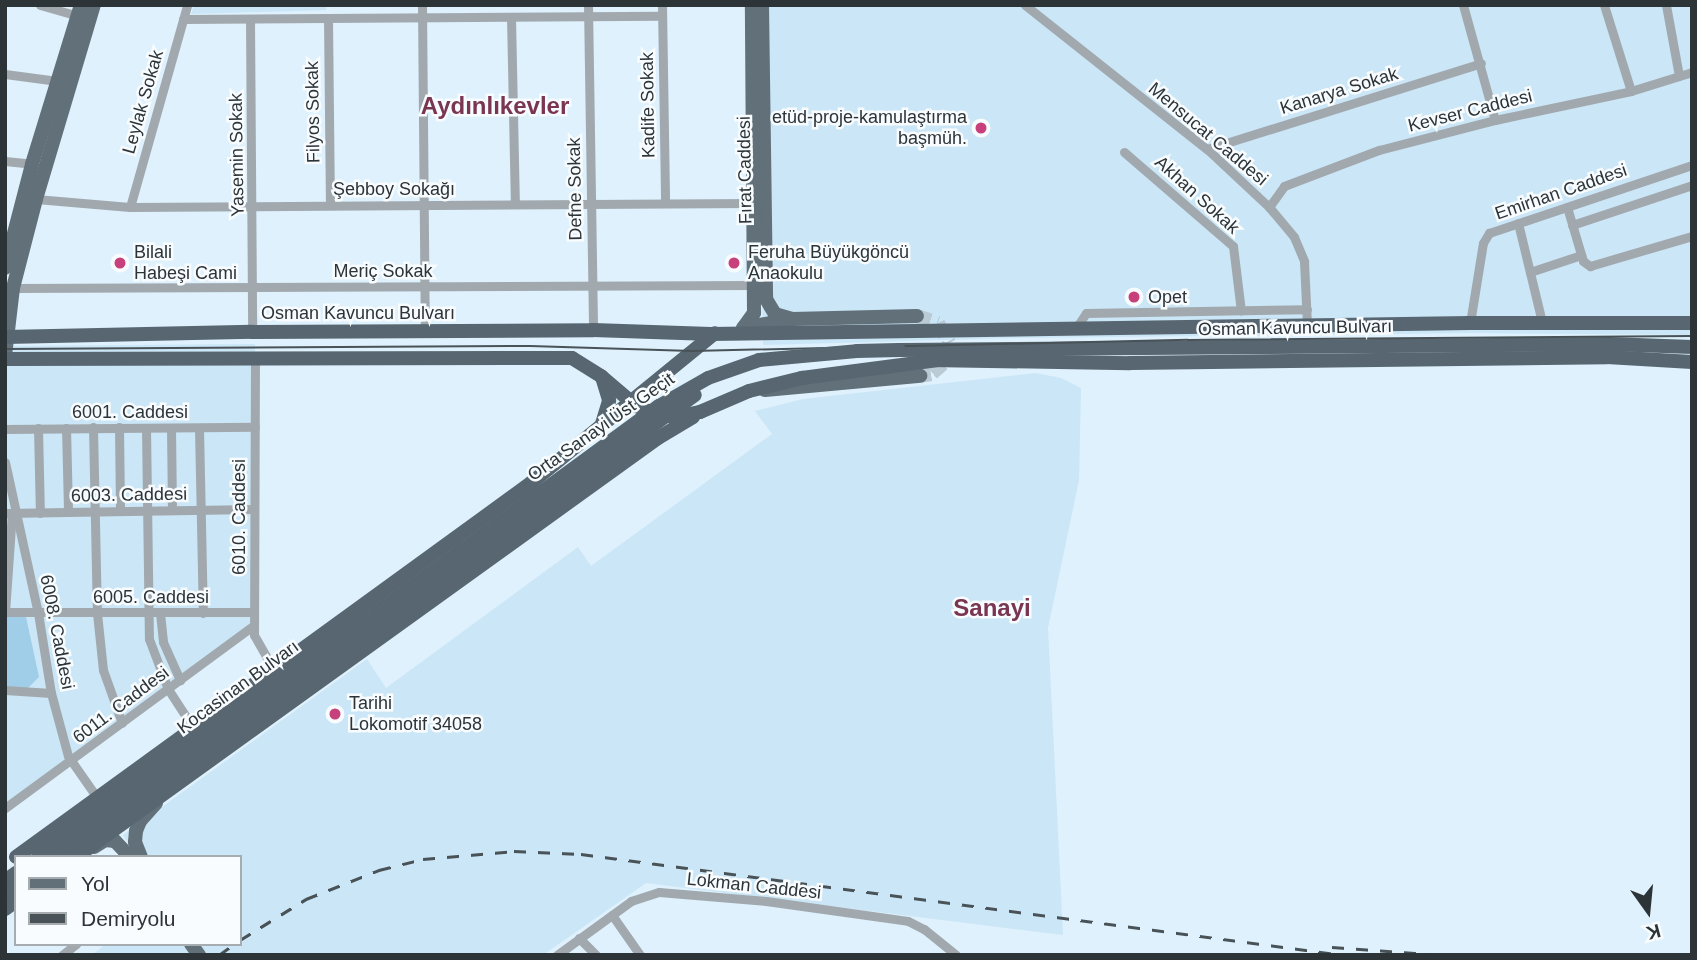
<!DOCTYPE html>
<meta charset="utf-8">
<style>
body{margin:0}
#map{position:relative;width:1697px;height:960px;overflow:hidden;background:#def1fd;font-family:Arial,sans-serif}
div>[style]{position:absolute}
.built>*{inset:0;background:#cbe6f6}
.green>*{inset:0;background:#a0cde8}
.primary-tunnel>*{height:14px;margin-top:-7px;transform-origin:0;background:repeating-linear-gradient(90deg,#bacbd6 0 14px,transparent 0 21px)}
.minor>*{height:9px;margin:-4.5px;padding:0 4.5px;transform-origin:4.5px;border-radius:4.5px;background:#a1a9ae}
.primary>*{height:14px;margin:-7px;padding:0 7px;transform-origin:7px;border-radius:7px;background:#627079}
.trunk>*{height:14px;margin:-7px;padding:0 7px;transform-origin:7px;border-radius:7px;background:#576670}
.tram>*{height:2px;margin:-1px;padding:0 1px;transform-origin:1px;border-radius:1px;background:#485257}
.rail>*{height:2.5px;margin-top:-1.25px;transform-origin:0;background:repeating-linear-gradient(90deg,#485257 0 12px,transparent 0 24px)}
.trunk-bridge>*{height:14px;margin:-7px;padding:0 7px;transform-origin:7px;border-radius:7px;background:#576670}
.dots>*{width:19px;height:19px;translate:-50% -50%;box-sizing:border-box;border:4px solid #f8fcfe;border-radius:50%}
span{translate:-50% -50%;white-space:nowrap;text-align:center;line-height:1.15;-webkit-text-stroke:5px #f8fcfe;paint-order:stroke}
.street-label{font-size:18px;color:#2c3438}
.poi-label{font-size:18px;color:#2c3438}
.right{translate:-100% -50%;text-align:right}
.left{translate:0 -50%;text-align:left}
.district-label{font-size:24px;color:#7a3550;font-weight:700}
.frame{position:absolute;inset:0;border:7px solid #2c3438;pointer-events:none}
.legend{position:absolute;left:14px;top:855px;width:228px;height:91px;box-sizing:border-box;background:#f8fcfe;border:2px solid #a6acaf;margin:0;padding:9px 12px;list-style:none;font-size:21px;color:#2c3438}
.legend li{display:flex;align-items:center;gap:14px;height:35px}
.legend b{width:35px;border:2px solid #a6acaf}
.north{position:absolute;left:1613px;top:876px;width:70px;height:70px;-webkit-text-stroke:5px #f8fcfe;paint-order:stroke;rotate:165deg;font-size:19px;font-weight:700;line-height:28px;text-align:center;color:#2c3438}
.north::after{content:'';display:block;margin:auto;width:24px;height:32px;background:#2c3438;clip-path:polygon(50% 0,100% 100%,50% 72%,0 100%)}
</style>
<div id="map">
<div class="built">
<div style="clip-path:polygon(194px 5px,326px 5px,326px 10px,191px 14px)"></div>
<div style="clip-path:polygon(757px 5px,1692px 5px,1692px 335px,1470px 333px,1014px 338px,763px 345px)"></div>
<div style="clip-path:polygon(255px 344px,254px 627px,5px 809px,5px 346px)"></div>
<div style="clip-path:polygon(1035px 373px,1061px 378px,1081px 388px,1079px 480px,1048px 628px,1063px 935px,646px 883px,543px 955px,92px 955px,106px 944px,240px 944px,240px 857px,137px 857px,123px 835px,367px 659px,386px 688px,578px 547px,591px 566px,772px 434px,755px 411px,803px 399px)"></div>
</div>
<div class="green">
<div style="clip-path:polygon(5px 616px,26px 617px,39px 677px,25px 691px,5px 690px)"></div>
</div>
<div class="primary-tunnel">
<div style="left:917px;top:316px;width:22px;rotate:18deg"></div>
<div style="left:938px;top:323px;width:23px;rotate:61deg"></div>
<div style="left:949px;top:343px;width:22px;rotate:106deg"></div>
<div style="left:943px;top:364px;width:16px;rotate:140deg"></div>
<div style="left:931px;top:374px;width:11px;rotate:170deg"></div>
</div>
<div class="minor">
<div style="left:40px;top:5px;width:40px;rotate:16deg"></div>
<div style="left:422px;top:5px;width:327px;rotate:89.5deg"></div>
<div style="left:588px;top:5px;width:325px;rotate:89.1deg"></div>
<div style="left:662px;top:5px;width:198px;rotate:89.1deg"></div>
<div style="left:1025px;top:5px;width:232px;rotate:38.4deg"></div>
<div style="left:1207px;top:149px;width:85px;rotate:43.1deg"></div>
<div style="left:1269px;top:207px;width:39px;rotate:50deg"></div>
<div style="left:1294px;top:237px;width:26px;rotate:67deg"></div>
<div style="left:1304px;top:261px;width:63px;rotate:87.3deg"></div>
<div style="left:1463px;top:5px;width:119px;rotate:74.5deg"></div>
<div style="left:1604px;top:5px;width:90px;rotate:72.6deg"></div>
<div style="left:1666px;top:5px;width:72px;rotate:79.6deg"></div>
<div style="left:511px;top:17px;width:187px;rotate:88.8deg"></div>
<div style="left:328px;top:18px;width:187px;rotate:89.4deg"></div>
<div style="left:183px;top:19px;width:479px;rotate:-0.4deg"></div>
<div style="left:250px;top:19px;width:313px;rotate:89.6deg"></div>
<div style="left:5px;top:74px;width:53px;rotate:7.5deg"></div>
<div style="left:1207px;top:149px;width:287px;rotate:-17.4deg"></div>
<div style="left:1124px;top:152px;width:144px;rotate:40.8deg"></div>
<div style="left:1233px;top:246px;width:65px;rotate:83deg"></div>
<div style="left:5px;top:161px;width:27px;rotate:6deg"></div>
<div style="left:36px;top:199px;width:94px;rotate:4.9deg"></div>
<div style="left:130px;top:207px;width:622px;rotate:-0.37deg"></div>
<div style="left:130px;top:207px;width:210px;rotate:-74.2deg"></div>
<div style="left:1269px;top:207px;width:26px;rotate:-54deg"></div>
<div style="left:1284px;top:186px;width:102px;rotate:-20.8deg"></div>
<div style="left:1379px;top:150px;width:120px;rotate:-14.5deg"></div>
<div style="left:1495px;top:120px;width:139px;rotate:-12deg"></div>
<div style="left:1631px;top:91px;width:64px;rotate:-17.3deg"></div>
<div style="left:1567px;top:207px;width:56px;rotate:73.5deg"></div>
<div style="left:1583px;top:261px;width:9px;rotate:36deg"></div>
<div style="left:1590px;top:266px;width:106px;rotate:-16.4deg"></div>
<div style="left:1518px;top:223px;width:102px;rotate:76.4deg"></div>
<div style="left:1572px;top:225px;width:126px;rotate:-18.4deg"></div>
<div style="left:1530px;top:272px;width:54px;rotate:-18.4deg"></div>
<div style="left:13px;top:288px;width:740px;rotate:-0.23deg"></div>
<div style="left:1470px;top:323px;width:81px;rotate:-80.8deg"></div>
<div style="left:1483px;top:243px;width:12px;rotate:-59deg"></div>
<div style="left:1489px;top:233px;width:214px;rotate:-18.5deg"></div>
<div style="left:1076px;top:328px;width:18px;rotate:-56deg"></div>
<div style="left:1086px;top:313px;width:221px;rotate:-1deg"></div>
<div style="left:255px;top:358px;width:277px;rotate:90.2deg"></div>
<div style="left:254px;top:635px;width:40px;rotate:60.3deg"></div>
<div style="left:93px;top:427px;width:186px;rotate:88.8deg"></div>
<div style="left:97px;top:613px;width:57px;rotate:84deg"></div>
<div style="left:103px;top:670px;width:56px;rotate:70.3deg"></div>
<div style="left:119px;top:427px;width:84px;rotate:89.3deg"></div>
<div style="left:38px;top:428px;width:85px;rotate:88.7deg"></div>
<div style="left:66px;top:428px;width:84px;rotate:88.6deg"></div>
<div style="left:146px;top:428px;width:211px;rotate:89.2deg"></div>
<div style="left:149px;top:639px;width:53px;rotate:69.2deg"></div>
<div style="left:168px;top:689px;width:48px;rotate:57deg"></div>
<div style="left:171px;top:428px;width:82px;rotate:89.3deg"></div>
<div style="left:199px;top:428px;width:185px;rotate:88.8deg"></div>
<div style="left:5px;top:429px;width:250px;rotate:-0.5deg"></div>
<div style="left:5px;top:462px;width:155px;rotate:77.7deg"></div>
<div style="left:38px;top:613px;width:81px;rotate:80.8deg"></div>
<div style="left:51px;top:693px;width:65px;rotate:74.9deg"></div>
<div style="left:68px;top:756px;width:52px;rotate:55.1deg"></div>
<div style="left:5px;top:513px;width:249px;rotate:-0.9deg"></div>
<div style="left:5px;top:612px;width:249px"></div>
<div style="left:5px;top:612px;width:99px;rotate:-86deg"></div>
<div style="left:160px;top:613px;width:29px;rotate:84deg"></div>
<div style="left:163px;top:642px;width:42px;rotate:65.9deg"></div>
<div style="left:5px;top:690px;width:46px;rotate:3.7deg"></div>
<div style="left:5px;top:808px;width:309px;rotate:-36.3deg"></div>
<div style="left:612px;top:915px;width:49px;rotate:55deg"></div>
<div style="left:579px;top:938px;width:24px;rotate:45deg"></div>
<div style="left:62px;top:955px;width:18px;rotate:-38deg"></div>
<div style="left:557px;top:955px;width:92px;rotate:-36.1deg"></div>
<div style="left:631px;top:901px;width:29px;rotate:-18deg"></div>
<div style="left:659px;top:892px;width:107px;rotate:4.8deg"></div>
<div style="left:766px;top:901px;width:143px;rotate:8deg"></div>
<div style="left:908px;top:921px;width:18px;rotate:27deg"></div>
<div style="left:924px;top:929px;width:41px;rotate:39.1deg"></div>
</div>
<div class="primary">
<div style="left:762px;top:5px;width:294px;rotate:89.2deg"></div>
<div style="left:766px;top:299px;width:17px;rotate:59deg"></div>
<div style="left:775px;top:314px;width:18px;rotate:16deg"></div>
<div style="left:5px;top:268px;width:107px;rotate:-75.4deg"></div>
<div style="left:32px;top:164px;width:166px;rotate:-72.9deg"></div>
<div style="left:743px;top:328px;width:19px;rotate:-54deg"></div>
<div style="left:754px;top:313px;width:308px;rotate:-90.4deg"></div>
<div style="left:743px;top:328px;width:50px;rotate:-10.4deg"></div>
<div style="left:792px;top:319px;width:125px;rotate:-1.4deg"></div>
<div style="left:5px;top:356px;width:68px;rotate:-83.3deg"></div>
<div style="left:13px;top:288px;width:92px;rotate:-75.5deg"></div>
<div style="left:36px;top:199px;width:202px;rotate:-73.4deg"></div>
<div style="left:765px;top:390px;width:156px;rotate:-5.2deg"></div>
<div style="left:94px;top:847px;width:13px;rotate:-32deg"></div>
<div style="left:105px;top:840px;width:10px;rotate:6deg"></div>
<div style="left:115px;top:841px;width:22px;rotate:47deg"></div>
<div style="left:141px;top:857px;width:16px;rotate:-112deg"></div>
<div style="left:135px;top:842px;width:11px;rotate:-85deg"></div>
<div style="left:136px;top:831px;width:11px;rotate:-68deg"></div>
<div style="left:140px;top:821px;width:24px;rotate:-48deg"></div>
<div style="left:191px;top:944px;width:14px;rotate:54deg"></div>
</div>
<div class="trunk">
<div style="left:5px;top:337px;width:247px;rotate:-1.2deg"></div>
<div style="left:252px;top:332px;width:341px;rotate:-0.3deg"></div>
<div style="left:593px;top:330px;width:118px;rotate:1.9deg"></div>
<div style="left:711px;top:334px;width:759px;rotate:-0.83deg"></div>
<div style="left:1470px;top:323px;width:222px"></div>
<div style="left:899px;top:350px;width:710px;rotate:-0.48deg"></div>
<div style="left:1609px;top:344px;width:83px;rotate:2.1deg"></div>
<div style="left:5px;top:359px;width:567px;rotate:-0.1deg"></div>
<div style="left:572px;top:358px;width:34px;rotate:32deg"></div>
<div style="left:601px;top:376px;width:46px;rotate:40.6deg"></div>
<div style="left:636px;top:406px;width:24px;rotate:22deg"></div>
<div style="left:658px;top:415px;width:18px;rotate:6deg"></div>
<div style="left:676px;top:417px;width:25px;rotate:-12deg"></div>
<div style="left:700px;top:412px;width:53px;rotate:-23.2deg"></div>
<div style="left:749px;top:391px;width:55px;rotate:-13.8deg"></div>
<div style="left:802px;top:378px;width:137px;rotate:-7.5deg"></div>
<div style="left:930px;top:360px;width:200px;rotate:0.9deg"></div>
<div style="left:1130px;top:363px;width:477px;rotate:-0.7deg"></div>
<div style="left:1607px;top:357px;width:85px;rotate:3.4deg"></div>
<div style="left:601px;top:427px;width:28px;rotate:-73deg"></div>
<div style="left:609px;top:400px;width:24px;rotate:-107deg"></div>
<div style="left:16px;top:857px;width:636px;rotate:-35.99deg"></div>
<div style="left:531px;top:483px;width:237px;rotate:-39.2deg"></div>
<div style="left:38px;top:857px;width:523px;rotate:-35.91deg"></div>
<div style="left:56px;top:857px;width:509px;rotate:-35.81deg"></div>
<div style="left:76px;top:857px;width:717px;rotate:-35.75deg"></div>
<div style="left:658px;top:438px;width:41px;rotate:-31deg"></div>
<div style="left:5px;top:881px;width:14px;rotate:-36deg"></div>
<div style="left:5px;top:894px;width:14px;rotate:-36deg"></div>
<div style="left:5px;top:909px;width:14px;rotate:-36deg"></div>
</div>
<div class="tram">
<div style="left:5px;top:349px;width:525px;rotate:-0.33deg"></div>
<div style="left:530px;top:346px;width:162px;rotate:1.8deg"></div>
<div style="left:692px;top:351px;width:496px;rotate:-1.3deg"></div>
<div style="left:1188px;top:340px;width:504px;rotate:-0.45deg"></div>
</div>
<div class="rail">
<div style="left:240px;top:940px;width:78px;rotate:-31.8deg"></div>
<div style="left:306px;top:899px;width:79px;rotate:-21.7deg"></div>
<div style="left:379px;top:870px;width:45px;rotate:-14deg"></div>
<div style="left:423px;top:859px;width:91px;rotate:-5deg"></div>
<div style="left:514px;top:851px;width:67px;rotate:2.6deg"></div>
<div style="left:581px;top:854px;width:769px;rotate:7.55deg"></div>
<div style="left:1332px;top:947px;width:111px;rotate:4.1deg"></div>
<div style="left:219px;top:955px;width:19px;rotate:-36deg"></div>
</div>
<div class="trunk-bridge">
<div style="left:462px;top:550px;width:244px;rotate:-36.2deg"></div>
<div style="left:659px;top:406px;width:56px;rotate:-29.7deg"></div>
<div style="left:708px;top:378px;width:54px;rotate:-19.4deg"></div>
<div style="left:759px;top:360px;width:98px;rotate:-5.2deg"></div>
<div style="left:857px;top:351px;width:42px;rotate:-1.4deg"></div>
<div style="left:469px;top:559px;width:279px;rotate:-36deg"></div>
</div>
<div class="dots">
<div style="left:981px;top:128px;background:#c73f7b"></div>
<div style="left:120px;top:263px;background:#c73f7b"></div>
<div style="left:734px;top:263px;background:#c73f7b"></div>
<div style="left:1134px;top:297px;background:#c73f7b"></div>
<div style="left:335px;top:714px;background:#c73f7b"></div>
</div>
<div class="street-label">
<span style="left:1339px;top:91px;rotate:-17deg">Kanarya Sokak</span>
<span style="left:143px;top:102px;rotate:-74deg">Leylak Sokak</span>
<span style="left:648px;top:105px;rotate:-91deg">Kadife Sokak</span>
<span style="left:1470px;top:111px;rotate:-14deg">Kevser Caddesi</span>
<span style="left:313px;top:112px;rotate:-91deg">Filyos Sokak</span>
<span style="left:1208px;top:134px;rotate:40deg">Mensucat Caddesi</span>
<span style="left:237px;top:155px;rotate:-91deg">Yasemin Sokak</span>
<span style="left:745px;top:170px;rotate:-91deg">Fırat Caddesi</span>
<span style="left:394px;top:189px">Şebboy Sokağı</span>
<span style="left:575px;top:189px;rotate:-91deg">Defne Sokak</span>
<span style="left:1561px;top:192px;rotate:-19deg">Emirhan Caddesi</span>
<span style="left:1197px;top:195px;rotate:42deg">Akhan Sokak</span>
<span style="left:383px;top:271px">Meriç Sokak</span>
<span style="left:358px;top:313px">Osman Kavuncu Bulvarı</span>
<span style="left:1295px;top:328px;rotate:-1deg">Osman Kavuncu Bulvarı</span>
<span style="left:130px;top:412px">6001. Caddesi</span>
<span style="left:601px;top:427px;rotate:-35deg">Orta Sanayi Üst Geçit</span>
<span style="left:129px;top:495px;rotate:-1deg">6003. Caddesi</span>
<span style="left:239px;top:517px;rotate:-90deg">6010. Caddesi</span>
<span style="left:151px;top:597px">6005. Caddesi</span>
<span style="left:57px;top:632px;rotate:79deg">6008. Caddesi</span>
<span style="left:238px;top:687px;rotate:-36deg">Kocasinan Bulvarı</span>
<span style="left:121px;top:705px;rotate:-37deg">6011. Caddesi</span>
<span style="left:754px;top:886px;rotate:6deg">Lokman Caddesi</span>
</div>
<div class="poi-label">
<span class="right" style="left:967px;top:128px">etüd-proje-kamulaştırma<br>başmüh.</span>
<span class="left" style="left:134px;top:263px">Bilali<br>Habeşi Cami</span>
<span class="left" style="left:748px;top:263px">Feruha Büyükgöncü<br>Anaokulu</span>
<span class="left" style="left:1148px;top:297px">Opet</span>
<span class="left" style="left:349px;top:714px">Tarihi<br>Lokomotif 34058</span>
</div>
<div class="district-label">
<span style="left:495px;top:106px">Aydınlıkevler</span>
<span style="left:992px;top:608px">Sanayi</span>
</div>
<div class="frame"></div>
<ul class="legend">
<li><b style="height:9px;background:#627079"></b>Yol</li>
<li><b style="height:9px;background:#485257"></b>Demiryolu</li>
</ul>
<div class="north">K</div>
</div>
